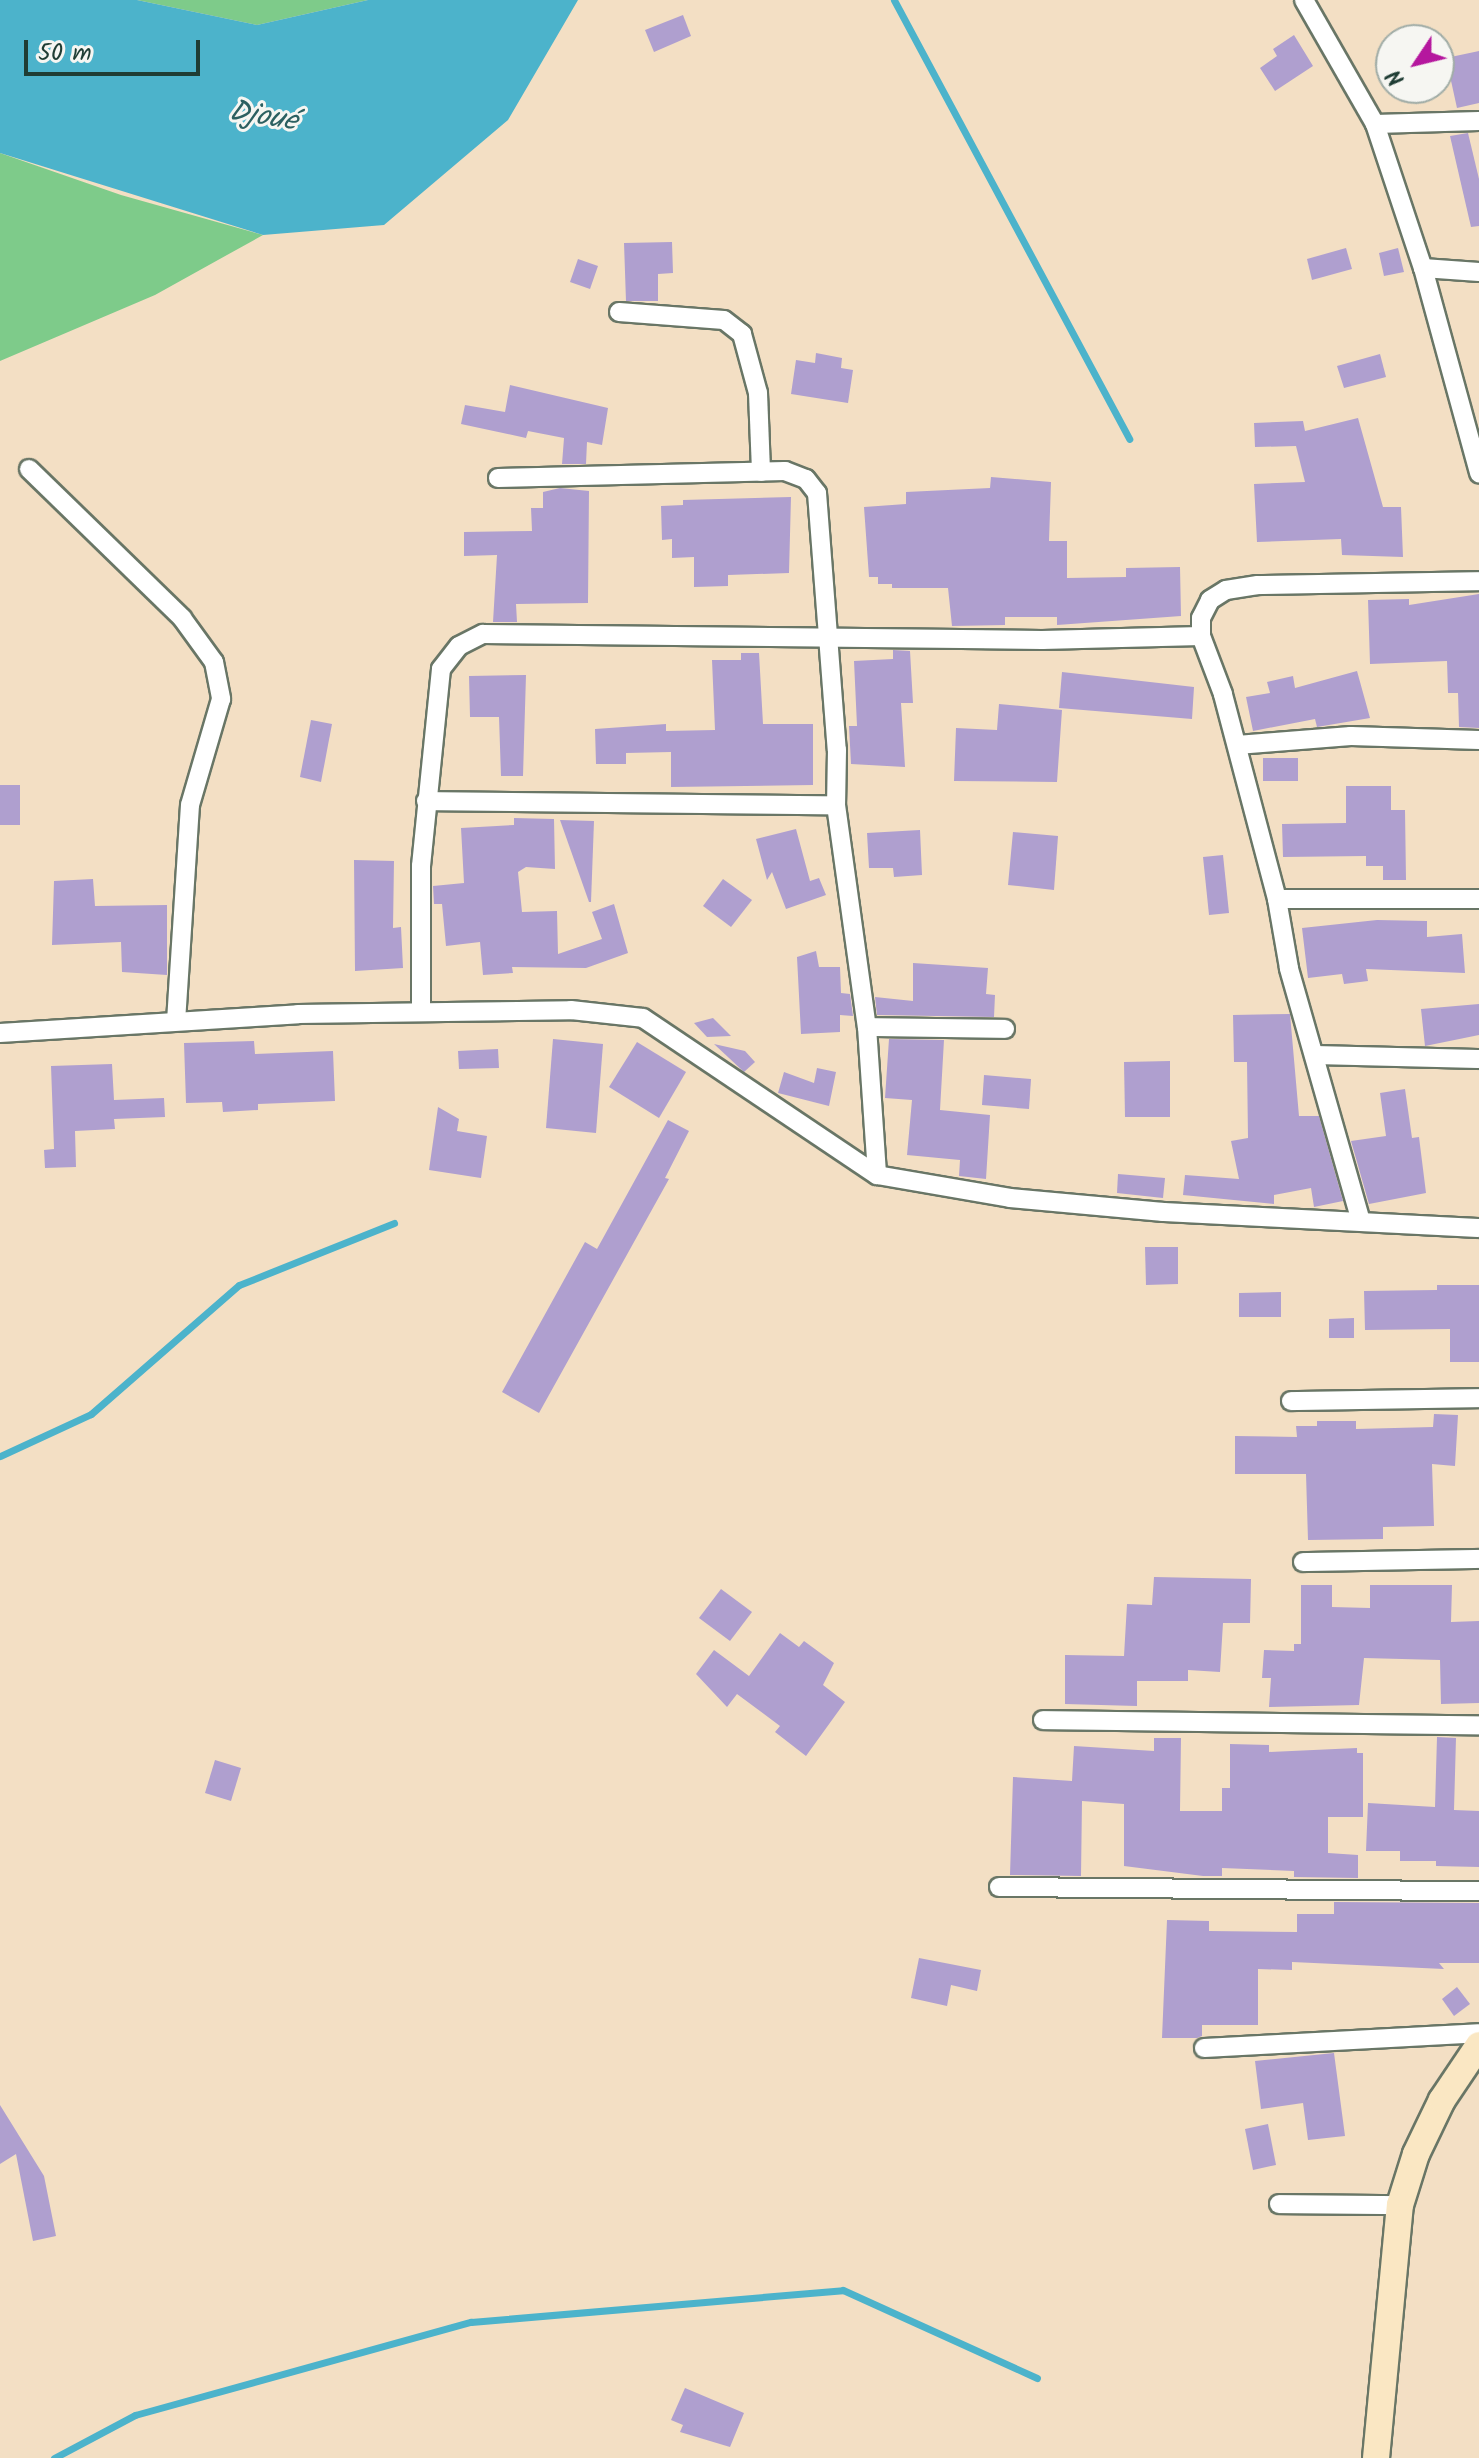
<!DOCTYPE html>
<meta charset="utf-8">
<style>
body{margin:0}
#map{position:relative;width:1479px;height:2458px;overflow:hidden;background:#f3dfc4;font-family:Kalam,sans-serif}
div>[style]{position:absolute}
.green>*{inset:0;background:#7ecb8a}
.water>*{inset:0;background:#4cb3cb}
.stream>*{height:7px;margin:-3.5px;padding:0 3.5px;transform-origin:3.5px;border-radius:3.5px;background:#4cb3cb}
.building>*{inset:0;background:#af9fcf}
.roads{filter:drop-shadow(2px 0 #697666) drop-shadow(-2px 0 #697666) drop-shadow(0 2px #697666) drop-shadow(0 -2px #697666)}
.street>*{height:18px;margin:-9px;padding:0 9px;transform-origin:9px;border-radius:9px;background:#fff}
.secondary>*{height:26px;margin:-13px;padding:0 13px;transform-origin:13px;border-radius:13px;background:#fae7c3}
span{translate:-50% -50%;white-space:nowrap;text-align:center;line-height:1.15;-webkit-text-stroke:6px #f6f6f2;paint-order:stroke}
.water-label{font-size:30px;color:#2c6061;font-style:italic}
.north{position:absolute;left:1375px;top:24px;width:80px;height:80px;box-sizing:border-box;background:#f6f6f2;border:2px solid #a0aca6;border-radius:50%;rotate:235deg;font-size:22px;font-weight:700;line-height:32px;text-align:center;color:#1f3d34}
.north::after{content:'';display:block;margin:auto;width:28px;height:36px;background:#b5179e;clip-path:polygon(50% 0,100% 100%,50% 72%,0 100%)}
.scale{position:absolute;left:24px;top:40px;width:176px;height:36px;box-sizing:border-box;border:4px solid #1f3d34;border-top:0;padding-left:10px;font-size:24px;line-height:28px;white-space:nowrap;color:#1f3d34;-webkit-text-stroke:6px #f6f6f2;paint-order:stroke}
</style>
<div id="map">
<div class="green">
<div style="clip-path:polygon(137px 0,368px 0,257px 25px)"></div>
<div style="clip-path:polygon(0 153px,121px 195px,263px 235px,155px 295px,0 361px)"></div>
</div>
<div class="water">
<div style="clip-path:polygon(0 0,137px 0,257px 25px,368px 0,578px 0,508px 120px,384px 225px,263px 235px,0 153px)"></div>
</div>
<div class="stream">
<div style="left:894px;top:0;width:498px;rotate:61.8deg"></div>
<div style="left:0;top:1456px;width:100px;rotate:-24.8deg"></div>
<div style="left:91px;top:1414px;width:196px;rotate:-41.1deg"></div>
<div style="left:239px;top:1285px;width:167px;rotate:-21.8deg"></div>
<div style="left:54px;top:2458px;width:92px;rotate:-28deg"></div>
<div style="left:135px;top:2415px;width:349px;rotate:-15.5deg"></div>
<div style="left:471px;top:2322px;width:373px;rotate:-4.9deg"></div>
<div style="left:843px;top:2290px;width:213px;rotate:24.4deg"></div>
</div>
<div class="building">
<div style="clip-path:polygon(683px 15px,691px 36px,654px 52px,645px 30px)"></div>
<div style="clip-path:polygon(1294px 35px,1313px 66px,1275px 91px,1260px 68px,1277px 56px,1273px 49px)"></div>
<div style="clip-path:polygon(1479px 51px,1479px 103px,1457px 108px,1446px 58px)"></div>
<div style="clip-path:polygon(1468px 133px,1479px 179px,1479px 226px,1471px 227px,1450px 136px)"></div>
<div style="clip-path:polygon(672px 242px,673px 273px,658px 274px,658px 301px,626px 301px,624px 243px)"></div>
<div style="clip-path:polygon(1346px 248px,1352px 269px,1312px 280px,1307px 259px)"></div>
<div style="clip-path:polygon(1398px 248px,1404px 272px,1384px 276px,1379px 253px)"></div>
<div style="clip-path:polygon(578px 259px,598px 266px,590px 289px,570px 282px)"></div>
<div style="clip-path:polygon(816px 353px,842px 358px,841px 368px,853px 370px,848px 403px,791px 394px,796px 360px,815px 363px)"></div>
<div style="clip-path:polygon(1380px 354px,1386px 377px,1344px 388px,1337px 366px)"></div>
<div style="clip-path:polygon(510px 385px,608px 408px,602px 445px,587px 442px,586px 464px,562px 464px,564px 438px,528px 431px,526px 438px,461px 424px,465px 405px,505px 412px)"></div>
<div style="clip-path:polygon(1358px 418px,1383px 507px,1401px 507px,1403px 557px,1342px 555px,1341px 539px,1257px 542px,1254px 484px,1305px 482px,1296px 446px,1255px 447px,1254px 423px,1303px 421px,1305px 431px)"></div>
<div style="clip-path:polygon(991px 477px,1051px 482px,1049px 541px,1067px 541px,1067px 578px,1126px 577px,1126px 568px,1180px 567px,1181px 616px,1057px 625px,1057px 617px,1005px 617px,1005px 625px,952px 626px,948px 588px,892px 588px,892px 584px,878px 584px,878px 577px,869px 577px,864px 507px,906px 504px,906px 492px,990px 488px)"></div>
<div style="clip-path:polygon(560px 488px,589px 491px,588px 603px,516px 604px,517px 622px,493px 622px,497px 555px,464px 556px,464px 532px,532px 531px,531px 508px,543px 508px,543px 492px)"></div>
<div style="clip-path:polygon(791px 497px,789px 573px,728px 575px,728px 586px,694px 587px,694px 557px,672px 558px,672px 539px,662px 540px,661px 506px,683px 505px,683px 500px)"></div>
<div style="clip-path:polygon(1479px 594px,1479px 728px,1459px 727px,1458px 693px,1448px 693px,1447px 661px,1370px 664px,1368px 600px,1409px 599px,1409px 605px)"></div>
<div style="clip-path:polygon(893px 650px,910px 651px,913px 703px,901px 703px,905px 767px,851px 764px,849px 726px,857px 726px,854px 661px,893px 659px)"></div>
<div style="clip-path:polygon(741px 653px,759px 653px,763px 724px,813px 724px,813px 785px,671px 787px,671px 752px,626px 753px,626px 764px,596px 764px,595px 729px,666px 724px,666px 731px,715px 730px,712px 660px,741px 660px)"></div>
<div style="clip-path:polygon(1357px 671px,1370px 718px,1317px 727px,1315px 719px,1253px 731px,1246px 697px,1270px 693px,1267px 682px,1293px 676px,1295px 688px)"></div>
<div style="clip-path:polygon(1062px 672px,1194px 687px,1192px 719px,1059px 708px)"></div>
<div style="clip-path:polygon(526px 675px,523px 776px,501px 776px,499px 717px,470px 717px,469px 676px)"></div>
<div style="clip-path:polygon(999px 704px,1062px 710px,1057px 782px,954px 781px,956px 728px,997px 730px)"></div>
<div style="clip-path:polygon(311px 720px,332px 724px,321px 782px,300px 777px)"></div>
<div style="clip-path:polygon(1263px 758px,1298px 758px,1298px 781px,1263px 781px)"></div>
<div style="clip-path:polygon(0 785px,20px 785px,20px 825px,0 825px)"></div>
<div style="clip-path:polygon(1346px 786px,1391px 786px,1391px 810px,1405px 810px,1406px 880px,1383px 880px,1383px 866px,1366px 866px,1366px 856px,1283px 857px,1282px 824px,1346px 823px)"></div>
<div style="clip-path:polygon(514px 818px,554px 819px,555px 869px,526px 867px,518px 872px,522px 912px,557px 911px,558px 954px,602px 939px,592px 912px,614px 904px,628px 953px,586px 968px,512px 967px,513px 973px,483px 975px,480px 942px,446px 946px,442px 904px,434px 904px,433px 886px,464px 883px,461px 828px,514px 825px)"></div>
<div style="clip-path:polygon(560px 820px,594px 821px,591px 902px,589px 902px)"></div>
<div style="clip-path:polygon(796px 829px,810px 881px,819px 878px,826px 895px,786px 909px,772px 872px,767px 880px,756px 839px)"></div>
<div style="clip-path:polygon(920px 830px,922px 875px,894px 877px,893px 868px,869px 868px,867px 833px)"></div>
<div style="clip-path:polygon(1013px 832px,1058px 836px,1054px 890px,1008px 885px)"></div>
<div style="clip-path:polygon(1223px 855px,1229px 913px,1209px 915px,1203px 857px)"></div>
<div style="clip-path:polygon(354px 860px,394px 861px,393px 928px,401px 927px,403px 968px,355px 971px)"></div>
<div style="clip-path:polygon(93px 879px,95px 906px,167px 905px,167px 975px,122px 972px,121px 942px,52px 945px,54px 881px)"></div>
<div style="clip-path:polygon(723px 879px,752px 900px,731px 927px,703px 906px)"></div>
<div style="clip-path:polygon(1377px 920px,1427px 921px,1427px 937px,1462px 934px,1465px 973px,1366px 969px,1368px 981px,1344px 984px,1342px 974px,1308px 978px,1302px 928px)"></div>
<div style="clip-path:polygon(816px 951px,819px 967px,840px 967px,841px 993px,850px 994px,853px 1016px,840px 1015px,840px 1032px,801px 1034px,797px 957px)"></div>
<div style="clip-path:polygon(913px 963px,988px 968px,986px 994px,995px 995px,994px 1017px,877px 1015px,875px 997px,913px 1001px)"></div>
<div style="clip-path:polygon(1479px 1004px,1479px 1035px,1425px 1046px,1421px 1009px)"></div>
<div style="clip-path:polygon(1290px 1014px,1299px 1116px,1319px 1116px,1343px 1201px,1314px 1207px,1311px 1188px,1274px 1195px,1274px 1204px,1183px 1195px,1185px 1175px,1239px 1179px,1231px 1141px,1248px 1138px,1247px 1062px,1234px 1062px,1233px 1015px)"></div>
<div style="clip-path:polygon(713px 1018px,731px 1036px,707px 1037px,694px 1023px)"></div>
<div style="clip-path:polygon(553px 1039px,603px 1044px,596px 1133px,546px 1128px)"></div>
<div style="clip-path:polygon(889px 1039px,944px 1040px,940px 1110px,990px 1115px,986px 1179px,959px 1176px,960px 1160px,907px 1155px,912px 1100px,885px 1098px)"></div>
<div style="clip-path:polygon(254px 1041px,255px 1054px,333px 1051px,335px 1101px,258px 1104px,258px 1110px,223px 1112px,222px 1102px,186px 1103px,184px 1043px)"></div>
<div style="clip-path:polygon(637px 1042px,686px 1072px,659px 1118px,609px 1087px)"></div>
<div style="clip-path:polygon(714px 1044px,745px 1051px,755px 1062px,744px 1072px)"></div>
<div style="clip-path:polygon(498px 1049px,499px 1068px,459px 1069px,458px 1051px)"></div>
<div style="clip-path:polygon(1170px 1061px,1170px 1117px,1125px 1117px,1124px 1062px)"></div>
<div style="clip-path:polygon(112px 1064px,114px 1100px,164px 1098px,165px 1117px,114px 1119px,115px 1129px,75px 1131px,76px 1167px,45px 1168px,44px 1150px,54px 1149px,51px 1066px)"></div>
<div style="clip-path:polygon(817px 1068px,836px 1072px,829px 1106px,778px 1093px,784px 1072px,814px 1083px)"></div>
<div style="clip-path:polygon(984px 1075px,1031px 1079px,1029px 1109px,982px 1105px)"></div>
<div style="clip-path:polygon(1405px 1089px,1412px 1138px,1419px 1137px,1426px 1193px,1369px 1204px,1351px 1141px,1386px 1136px,1380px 1093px)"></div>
<div style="clip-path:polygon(438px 1107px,459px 1119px,457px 1131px,487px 1136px,481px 1178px,429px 1170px)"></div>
<div style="clip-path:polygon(668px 1120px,689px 1131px,665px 1178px,669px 1179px,539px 1413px,502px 1392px,585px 1242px,597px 1249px)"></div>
<div style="clip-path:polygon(1118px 1174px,1165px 1178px,1163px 1198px,1117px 1193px)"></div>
<div style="clip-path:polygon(1145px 1247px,1178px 1247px,1178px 1284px,1146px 1285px)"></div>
<div style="clip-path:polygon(1437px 1285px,1479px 1285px,1479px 1362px,1450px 1362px,1450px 1329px,1365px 1330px,1364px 1291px,1437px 1290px)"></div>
<div style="clip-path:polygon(1281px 1292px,1281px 1317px,1239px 1317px,1239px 1293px)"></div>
<div style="clip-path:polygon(1354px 1318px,1354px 1338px,1329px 1338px,1329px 1319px)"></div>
<div style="clip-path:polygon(1434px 1414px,1458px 1415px,1455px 1466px,1432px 1464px,1434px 1526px,1383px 1527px,1383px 1539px,1308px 1540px,1306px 1474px,1235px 1474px,1235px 1436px,1297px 1437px,1296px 1426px,1317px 1426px,1317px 1421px,1356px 1421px,1356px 1429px,1433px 1427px)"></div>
<div style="clip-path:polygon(1154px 1577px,1251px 1579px,1250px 1623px,1223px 1623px,1220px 1672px,1188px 1670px,1188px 1681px,1137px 1681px,1137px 1706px,1065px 1704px,1065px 1655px,1124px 1656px,1127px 1604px,1152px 1605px)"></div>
<div style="clip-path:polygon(1301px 1585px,1332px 1585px,1332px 1607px,1370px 1608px,1370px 1585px,1452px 1585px,1451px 1622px,1479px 1621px,1479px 1703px,1441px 1704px,1440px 1660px,1364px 1658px,1359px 1705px,1269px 1707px,1271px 1678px,1262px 1678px,1264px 1650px,1294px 1651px,1294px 1644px,1301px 1644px)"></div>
<div style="clip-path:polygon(721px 1589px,752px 1612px,730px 1641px,699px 1618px)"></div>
<div style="clip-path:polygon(780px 1633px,799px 1647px,804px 1641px,834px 1663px,823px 1685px,845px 1702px,806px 1756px,775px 1732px,780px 1726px,737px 1694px,727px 1707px,696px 1674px,714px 1650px,749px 1676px)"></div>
<div style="clip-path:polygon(1437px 1737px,1456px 1738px,1454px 1810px,1479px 1811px,1479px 1867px,1436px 1866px,1436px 1861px,1400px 1861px,1400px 1851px,1366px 1851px,1368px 1803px,1435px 1807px)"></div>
<div style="clip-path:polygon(1154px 1738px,1181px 1738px,1180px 1811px,1222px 1811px,1222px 1788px,1230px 1788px,1230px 1744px,1269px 1745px,1269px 1752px,1357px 1748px,1357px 1753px,1363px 1753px,1363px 1817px,1328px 1817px,1328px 1853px,1358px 1855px,1358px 1878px,1294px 1877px,1294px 1871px,1222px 1868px,1222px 1876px,1203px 1876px,1124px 1866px,1124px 1804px,1082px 1801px,1081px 1876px,1010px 1875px,1013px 1777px,1072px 1781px,1074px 1746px,1154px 1751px)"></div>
<div style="clip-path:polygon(215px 1760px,241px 1768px,231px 1801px,205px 1793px)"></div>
<div style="clip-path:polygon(1334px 1902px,1479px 1903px,1479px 1963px,1439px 1963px,1444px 1969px,1292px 1962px,1292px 1970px,1258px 1969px,1258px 2025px,1202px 2025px,1202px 2036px,1197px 2038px,1162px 2038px,1167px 1920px,1209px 1921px,1209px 1931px,1297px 1932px,1297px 1914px,1334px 1914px)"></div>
<div style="clip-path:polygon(919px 1958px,981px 1970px,977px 1991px,951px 1985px,947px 2006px,911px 1998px)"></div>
<div style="clip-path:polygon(1457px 1987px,1470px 2004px,1454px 2016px,1442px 1999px)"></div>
<div style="clip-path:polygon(1334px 2053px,1345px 2136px,1308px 2140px,1303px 2103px,1261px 2109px,1255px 2061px)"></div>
<div style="clip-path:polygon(0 2105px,44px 2176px,56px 2236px,33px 2241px,16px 2154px,0 2164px)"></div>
<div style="clip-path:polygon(1268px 2124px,1276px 2165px,1253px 2170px,1245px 2129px)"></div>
<div style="clip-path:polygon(685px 2388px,744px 2413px,730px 2447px,680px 2432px,683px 2425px,671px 2420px)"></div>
</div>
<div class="roads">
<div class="street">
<div style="left:1304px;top:0;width:143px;rotate:60.2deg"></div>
<div style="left:1375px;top:124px;width:152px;rotate:71.6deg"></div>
<div style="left:1423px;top:268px;width:213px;rotate:74.7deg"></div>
<div style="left:1375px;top:124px;width:104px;rotate:-1.7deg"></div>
<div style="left:1423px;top:268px;width:56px;rotate:4.1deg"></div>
<div style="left:619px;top:312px;width:105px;rotate:4.4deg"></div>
<div style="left:724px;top:320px;width:23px;rotate:38deg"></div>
<div style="left:742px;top:334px;width:61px;rotate:74.8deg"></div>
<div style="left:758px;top:393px;width:79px;rotate:87.8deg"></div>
<div style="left:29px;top:469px;width:214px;rotate:44.2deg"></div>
<div style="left:182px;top:618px;width:54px;rotate:54deg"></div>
<div style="left:214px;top:662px;width:38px;rotate:79deg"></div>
<div style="left:221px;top:699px;width:110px;rotate:106.3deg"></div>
<div style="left:190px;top:805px;width:215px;rotate:93.7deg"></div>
<div style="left:498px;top:478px;width:287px;rotate:-1.4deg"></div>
<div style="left:785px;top:471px;width:22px;rotate:21deg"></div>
<div style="left:806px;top:479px;width:18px;rotate:52deg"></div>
<div style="left:817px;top:493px;width:258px;rotate:85.6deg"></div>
<div style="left:837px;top:750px;width:55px;rotate:91deg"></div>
<div style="left:836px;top:805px;width:224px;rotate:82.1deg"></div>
<div style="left:867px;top:1027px;width:148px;rotate:86.1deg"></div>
<div style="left:1237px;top:745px;width:114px;rotate:-4.5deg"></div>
<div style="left:1351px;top:736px;width:128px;rotate:1.8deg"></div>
<div style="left:426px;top:801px;width:410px;rotate:0.6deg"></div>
<div style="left:1277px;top:899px;width:202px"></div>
<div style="left:421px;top:1012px;width:146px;rotate:-90deg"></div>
<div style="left:421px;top:866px;width:198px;rotate:-84.2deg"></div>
<div style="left:441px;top:669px;width:29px;rotate:-52deg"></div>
<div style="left:459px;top:646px;width:27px;rotate:-27deg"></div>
<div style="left:483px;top:634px;width:559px;rotate:0.61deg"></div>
<div style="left:1042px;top:640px;width:159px;rotate:-1.4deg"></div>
<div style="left:867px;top:1027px;width:138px;rotate:0.8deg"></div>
<div style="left:0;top:1033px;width:299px;rotate:-3.6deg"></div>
<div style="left:298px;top:1014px;width:273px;rotate:-0.8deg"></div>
<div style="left:571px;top:1010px;width:72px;rotate:6.3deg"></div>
<div style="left:643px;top:1018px;width:282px;rotate:33.9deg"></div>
<div style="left:877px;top:1175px;width:135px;rotate:9.8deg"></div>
<div style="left:1010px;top:1198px;width:154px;rotate:5.2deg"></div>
<div style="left:1163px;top:1212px;width:316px;rotate:2.9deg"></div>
<div style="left:1314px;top:1055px;width:165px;rotate:1.4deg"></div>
<div style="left:1360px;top:1218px;width:260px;rotate:-105.9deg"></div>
<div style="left:1289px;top:968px;width:70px;rotate:-99.9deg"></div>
<div style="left:1277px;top:899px;width:212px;rotate:-104.8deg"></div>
<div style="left:1223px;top:694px;width:62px;rotate:-110.8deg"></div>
<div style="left:1201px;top:636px;width:18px;rotate:-90deg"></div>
<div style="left:1201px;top:618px;width:20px;rotate:-63deg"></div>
<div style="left:1210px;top:600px;width:19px;rotate:-32deg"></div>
<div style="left:1226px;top:590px;width:32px;rotate:-9deg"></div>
<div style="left:1258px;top:585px;width:221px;rotate:-1deg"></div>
<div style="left:1291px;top:1401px;width:188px;rotate:-0.9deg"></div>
<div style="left:1303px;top:1562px;width:176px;rotate:-1deg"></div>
<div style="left:1043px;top:1720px;width:436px;rotate:0.7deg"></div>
<div style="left:999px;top:1887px;width:480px;rotate:0.5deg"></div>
<div style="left:1204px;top:2048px;width:275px;rotate:-3.1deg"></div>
<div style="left:1279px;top:2204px;width:121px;rotate:0.5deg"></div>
</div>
<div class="secondary">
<div style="left:1376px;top:2458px;width:254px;rotate:-84.6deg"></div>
<div style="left:1400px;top:2205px;width:53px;rotate:-72.6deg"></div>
<div style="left:1416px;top:2154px;width:60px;rotate:-64.3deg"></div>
<div style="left:1442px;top:2100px;width:66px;rotate:-56.1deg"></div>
</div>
</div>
<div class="water-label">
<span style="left:263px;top:117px;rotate:9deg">Djoué</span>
</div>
<div class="north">N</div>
<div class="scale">50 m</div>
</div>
